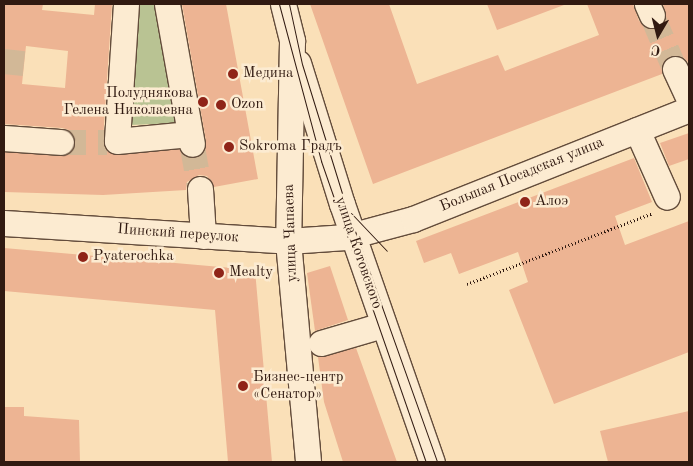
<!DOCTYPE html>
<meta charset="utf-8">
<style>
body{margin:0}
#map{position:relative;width:693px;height:466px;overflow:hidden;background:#fae0b8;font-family:"Old Standard TT",serif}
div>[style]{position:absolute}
.green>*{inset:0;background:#b9c393}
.building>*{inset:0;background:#edb493}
.minor-tunnel>*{height:25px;margin-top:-12.5px;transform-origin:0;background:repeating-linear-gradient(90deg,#d2b897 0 25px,transparent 0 37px)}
.path>*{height:3px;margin-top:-1.5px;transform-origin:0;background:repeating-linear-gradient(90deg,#311a11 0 1px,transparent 0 3.5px)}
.roads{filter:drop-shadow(1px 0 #634c3b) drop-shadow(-1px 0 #634c3b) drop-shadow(0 1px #634c3b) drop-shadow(0 -1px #634c3b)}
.minor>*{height:25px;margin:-12.5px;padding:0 12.5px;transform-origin:12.5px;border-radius:12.5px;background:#fcebd1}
.tram>*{height:1px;margin:-0.5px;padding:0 0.5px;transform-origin:0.5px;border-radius:0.5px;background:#311a11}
.dots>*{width:14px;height:14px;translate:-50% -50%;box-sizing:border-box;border:2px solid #fcebd1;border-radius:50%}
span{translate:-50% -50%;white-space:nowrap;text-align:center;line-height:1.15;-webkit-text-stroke:5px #fcebd1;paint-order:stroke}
.poi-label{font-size:15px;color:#311a11}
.left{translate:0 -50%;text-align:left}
.right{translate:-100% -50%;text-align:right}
.street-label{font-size:15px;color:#311a11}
.frame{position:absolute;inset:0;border:5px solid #311a11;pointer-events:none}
.north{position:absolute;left:633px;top:10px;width:50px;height:50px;-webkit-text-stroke:4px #fcebd1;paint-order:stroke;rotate:188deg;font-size:14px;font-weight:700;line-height:20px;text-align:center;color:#311a11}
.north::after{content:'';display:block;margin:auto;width:18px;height:22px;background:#311a11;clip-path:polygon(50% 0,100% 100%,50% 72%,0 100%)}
</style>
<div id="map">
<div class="green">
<div style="clip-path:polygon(136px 4px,157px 4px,180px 123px,130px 125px)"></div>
</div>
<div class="building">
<div style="clip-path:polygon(evenodd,4px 4px,43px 4px,42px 10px,94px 15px,95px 4px,112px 4px,103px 140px,106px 151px,118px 155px,179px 149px,187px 157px,194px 158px,202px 155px,206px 141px,182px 4px,226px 4px,258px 179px,214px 187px,207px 176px,199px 175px,187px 182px,186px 190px,103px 195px,4px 192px,4px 152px,60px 156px,73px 150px,75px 143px,69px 130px,62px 128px,4px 124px,4px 4px,26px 46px,68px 51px,65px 88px,22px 84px,26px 46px)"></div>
<div style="clip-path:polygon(310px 4px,389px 4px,417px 84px,498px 55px,505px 71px,599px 35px,587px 4px,633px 4px,639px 21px,651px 29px,664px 23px,666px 16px,663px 4px,689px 4px,689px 63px,683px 57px,669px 56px,663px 61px,662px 74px,373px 184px)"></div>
<div style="clip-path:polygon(487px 4px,564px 4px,564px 5px,497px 30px)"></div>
<div style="clip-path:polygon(689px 133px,689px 159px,669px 166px,660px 143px)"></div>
<div style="clip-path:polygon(634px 158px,652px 202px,615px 216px,625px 245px,689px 221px,689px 352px,554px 404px,509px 290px,528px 282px,518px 252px,459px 274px,451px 253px,424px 263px,416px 241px)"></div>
<div style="clip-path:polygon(4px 248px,255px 270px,272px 462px,228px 462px,215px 310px,4px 291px)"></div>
<div style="clip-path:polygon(330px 266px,348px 320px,315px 331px,307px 273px)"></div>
<div style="clip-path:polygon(356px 348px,370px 387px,397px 462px,343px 462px,324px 402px,318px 357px)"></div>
<div style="clip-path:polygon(4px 407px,24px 407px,24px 416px,79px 420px,80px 462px,4px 462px)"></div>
<div style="clip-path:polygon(689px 411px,689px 462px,608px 462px,600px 431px)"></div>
</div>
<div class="minor-tunnel">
<div style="left:652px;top:15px;width:59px;rotate:66.9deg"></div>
<div style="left:4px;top:61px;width:20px;rotate:6deg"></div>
<div style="left:61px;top:142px;width:46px"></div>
<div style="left:192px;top:144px;width:46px;rotate:79.9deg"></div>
</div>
<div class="path">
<div style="left:467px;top:284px;width:199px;rotate:-20.9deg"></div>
</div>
<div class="roads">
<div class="minor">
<div style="left:126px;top:4px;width:137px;rotate:93.8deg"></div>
<div style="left:117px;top:141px;width:73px;rotate:-5.5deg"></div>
<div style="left:167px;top:4px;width:142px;rotate:79.9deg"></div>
<div style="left:283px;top:4px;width:38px;rotate:76deg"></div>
<div style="left:292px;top:41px;width:200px;rotate:91.1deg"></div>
<div style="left:288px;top:241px;width:222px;rotate:84.8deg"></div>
<div style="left:647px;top:4px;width:12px;rotate:66deg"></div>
<div style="left:298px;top:63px;width:148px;rotate:72.7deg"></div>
<div style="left:342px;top:204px;width:273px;rotate:70.8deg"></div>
<div style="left:675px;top:69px;width:33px;rotate:65deg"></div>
<div style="left:637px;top:130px;width:73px;rotate:65.9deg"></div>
<div style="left:4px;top:138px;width:57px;rotate:4deg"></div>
<div style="left:200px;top:189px;width:47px;rotate:86.3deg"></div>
<div style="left:4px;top:223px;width:285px;rotate:3.6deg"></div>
<div style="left:288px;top:241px;width:58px;rotate:-3.9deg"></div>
<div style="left:346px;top:237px;width:69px;rotate:-15deg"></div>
<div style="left:413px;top:219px;width:297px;rotate:-21.7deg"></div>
<div style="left:321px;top:343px;width:65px;rotate:-16.2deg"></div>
</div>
</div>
<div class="tram">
<div style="left:279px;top:4px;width:163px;rotate:75deg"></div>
<div style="left:321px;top:161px;width:319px;rotate:70.8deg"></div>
<div style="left:289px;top:4px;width:61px;rotate:77.8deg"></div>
<div style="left:302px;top:64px;width:145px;rotate:72.8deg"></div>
<div style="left:345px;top:203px;width:275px;rotate:70.4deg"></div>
<div style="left:351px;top:213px;width:52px;rotate:46.5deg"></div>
</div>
<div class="dots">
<div style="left:233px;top:74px;background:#8f2418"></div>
<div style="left:203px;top:102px;background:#8f2418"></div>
<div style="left:221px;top:105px;background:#8f2418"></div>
<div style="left:229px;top:147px;background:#8f2418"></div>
<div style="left:525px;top:202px;background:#8f2418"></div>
<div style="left:83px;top:257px;background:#8f2418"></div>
<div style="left:219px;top:273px;background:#8f2418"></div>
<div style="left:243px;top:386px;background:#8f2418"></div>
</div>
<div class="poi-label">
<span class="left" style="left:243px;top:74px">Медина</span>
<span class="right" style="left:193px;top:102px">Полуднякова<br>Гелена Николаевна</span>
<span class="left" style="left:231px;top:105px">Ozon</span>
<span class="left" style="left:239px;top:147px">Sokroma Градъ</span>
<span class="left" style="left:535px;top:202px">Алоэ</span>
<span class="left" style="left:93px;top:257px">Pyaterochka</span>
<span class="left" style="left:229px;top:273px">Mealty</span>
<span class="left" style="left:253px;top:386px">Бизнес-центр<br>«Сенатор»</span>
</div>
<div class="street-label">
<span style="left:522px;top:175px;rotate:-22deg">Большая Посадская улица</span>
<span style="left:291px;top:233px;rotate:-92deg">улица Чапаева</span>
<span style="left:178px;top:234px;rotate:4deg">Пинский переулок</span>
<span style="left:358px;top:253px;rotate:71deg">улица Котовского</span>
</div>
<div class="frame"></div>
<div class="north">С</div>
</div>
